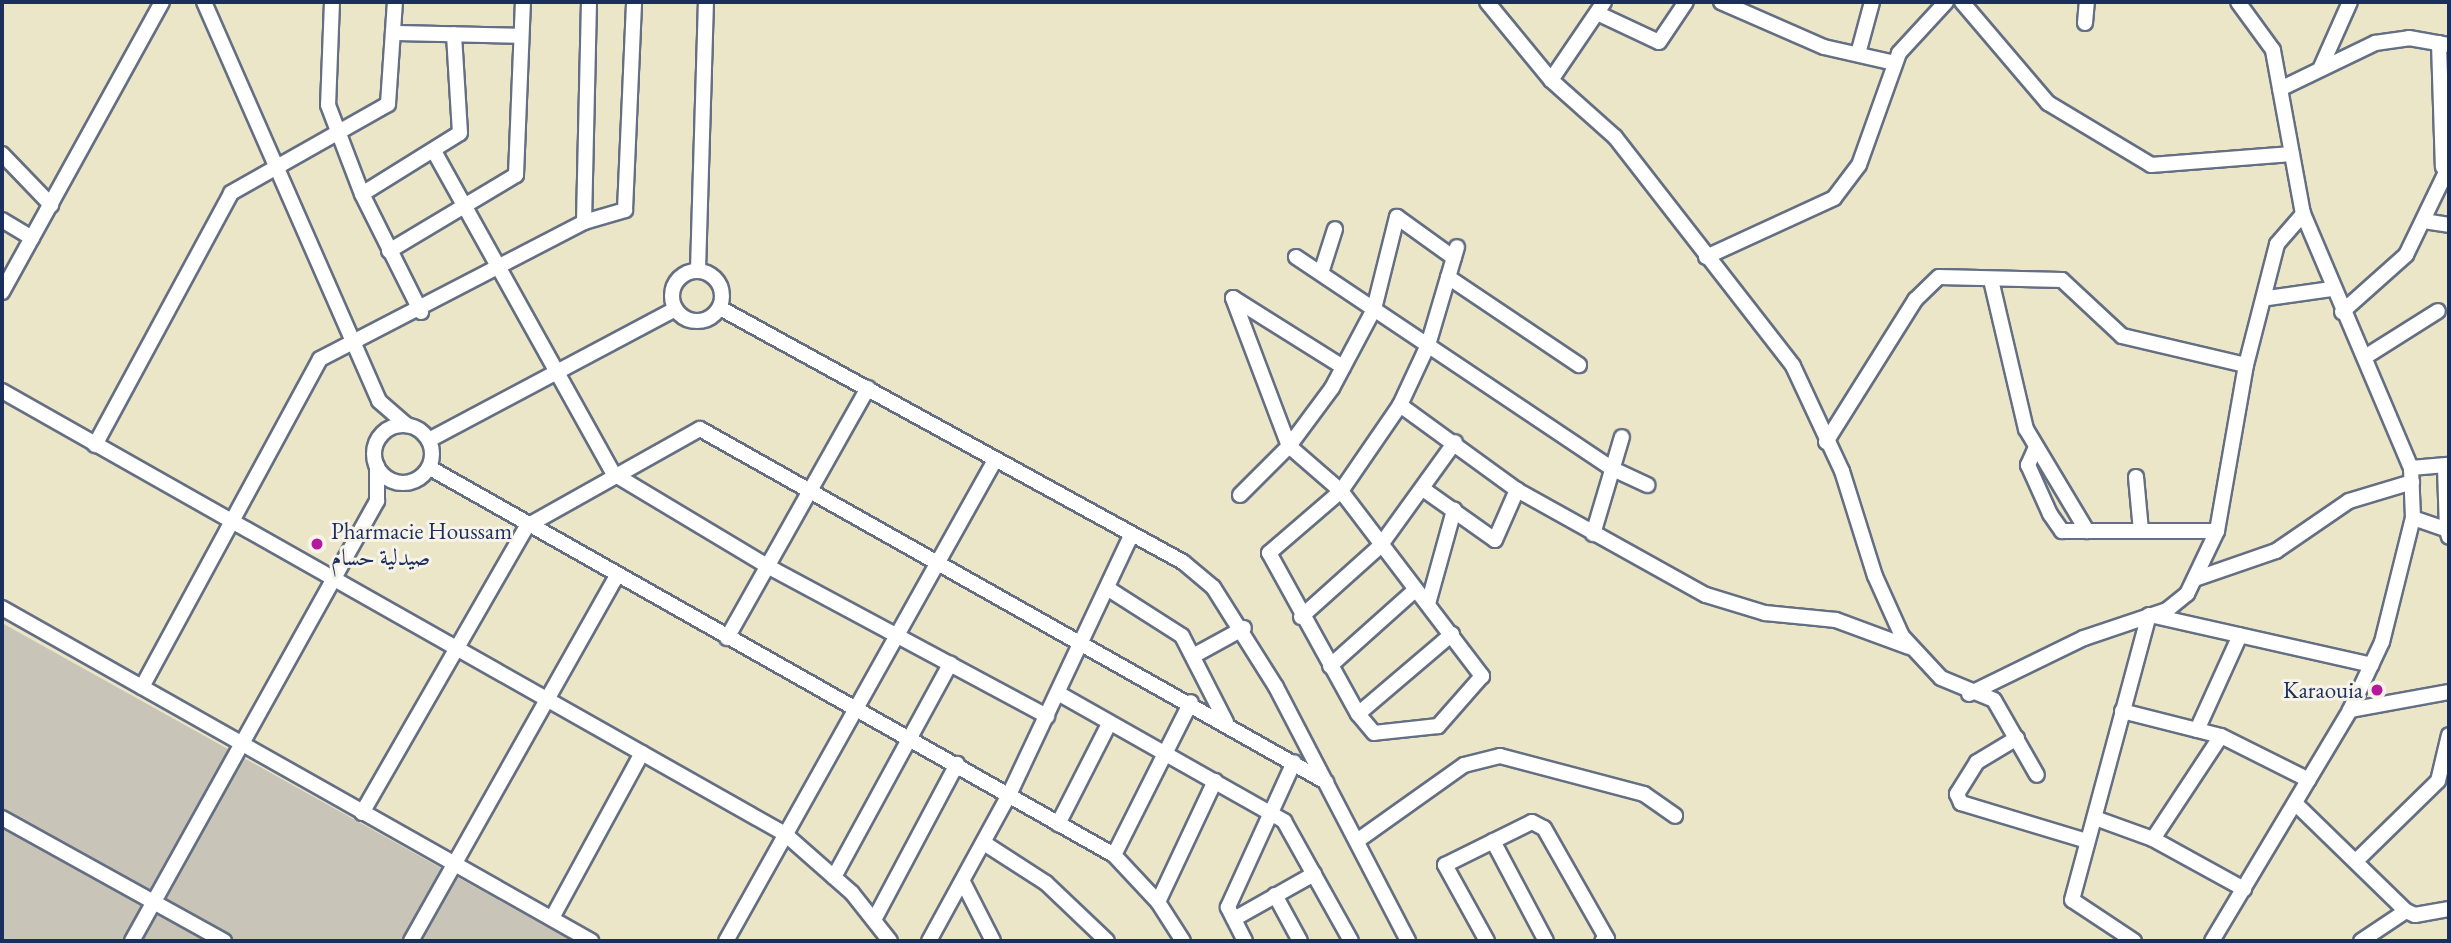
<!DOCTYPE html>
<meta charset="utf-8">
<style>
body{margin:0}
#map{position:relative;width:2451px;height:943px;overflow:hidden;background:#ece6c9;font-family:"EB Garamond",Amiri,serif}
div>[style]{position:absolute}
.industrial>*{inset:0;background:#c8c4b8}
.roads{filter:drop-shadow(2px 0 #646f83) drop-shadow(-2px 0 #646f83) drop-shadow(0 2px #646f83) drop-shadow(0 -2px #646f83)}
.minor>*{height:14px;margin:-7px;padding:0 7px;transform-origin:7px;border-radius:7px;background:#fff}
.minor>.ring{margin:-7px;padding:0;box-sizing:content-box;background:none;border:14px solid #fff;border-radius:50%}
.dots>*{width:19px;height:19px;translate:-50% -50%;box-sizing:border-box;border:4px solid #f7f3e8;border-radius:50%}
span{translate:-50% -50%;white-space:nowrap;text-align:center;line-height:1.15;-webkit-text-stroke:6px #f7f3e8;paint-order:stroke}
.poi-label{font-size:23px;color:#1b2f5e}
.left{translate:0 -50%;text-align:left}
.right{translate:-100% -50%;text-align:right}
.frame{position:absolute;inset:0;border:4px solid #1b2f5e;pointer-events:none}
</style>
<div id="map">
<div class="industrial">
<div style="clip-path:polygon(2px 623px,572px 941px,2px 941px)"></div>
</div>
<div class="roads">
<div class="minor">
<div style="left:204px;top:2px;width:436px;rotate:66.3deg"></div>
<div style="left:379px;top:401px;width:37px;rotate:41deg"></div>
<div style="left:332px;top:2px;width:103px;rotate:92.2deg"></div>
<div style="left:328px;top:105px;width:95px;rotate:69.1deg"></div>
<div style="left:362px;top:194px;width:132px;rotate:63.4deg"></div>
<div style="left:1487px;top:2px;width:101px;rotate:50.6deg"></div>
<div style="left:1551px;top:80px;width:86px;rotate:41.7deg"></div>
<div style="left:1615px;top:137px;width:290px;rotate:52.1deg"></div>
<div style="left:1793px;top:366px;width:116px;rotate:65deg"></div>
<div style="left:1842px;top:471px;width:110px;rotate:72.6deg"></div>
<div style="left:1875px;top:576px;width:66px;rotate:65.8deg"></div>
<div style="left:1902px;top:636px;width:57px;rotate:47.1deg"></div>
<div style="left:1941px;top:678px;width:57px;rotate:22.5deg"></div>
<div style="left:1994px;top:700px;width:86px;rotate:60.2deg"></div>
<div style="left:1721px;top:2px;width:112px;rotate:23.6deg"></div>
<div style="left:1824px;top:47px;width:73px;rotate:12.7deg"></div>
<div style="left:1962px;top:2px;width:133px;rotate:49.6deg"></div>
<div style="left:2048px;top:103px;width:120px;rotate:31deg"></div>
<div style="left:2151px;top:165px;width:141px;rotate:-4.5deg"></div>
<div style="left:1597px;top:13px;width:68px;rotate:25.1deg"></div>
<div style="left:1659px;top:42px;width:48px;rotate:-56deg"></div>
<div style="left:2085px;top:23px;width:21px;rotate:-85deg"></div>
<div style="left:393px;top:33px;width:128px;rotate:1.3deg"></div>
<div style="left:2439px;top:43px;width:124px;rotate:88.2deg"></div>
<div style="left:1858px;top:54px;width:54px;rotate:-74.9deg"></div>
<div style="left:2321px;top:67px;width:71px;rotate:-66deg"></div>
<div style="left:1551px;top:80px;width:94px;rotate:-55.8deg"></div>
<div style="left:2280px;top:89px;width:106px;rotate:-25.8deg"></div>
<div style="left:2375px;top:43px;width:34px;rotate:-8deg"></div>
<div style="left:2409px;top:38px;width:41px;rotate:9.9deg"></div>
<div style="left:435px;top:153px;width:368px;rotate:60.9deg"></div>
<div style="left:614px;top:474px;width:179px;rotate:31deg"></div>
<div style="left:767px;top:566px;width:318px;rotate:28.2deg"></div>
<div style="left:2px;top:154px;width:71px;rotate:46.1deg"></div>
<div style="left:362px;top:194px;width:115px;rotate:-31.9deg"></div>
<div style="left:460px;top:133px;width:99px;rotate:-93.5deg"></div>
<div style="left:2px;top:220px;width:35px;rotate:31deg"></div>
<div style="left:2424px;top:221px;width:25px;rotate:9deg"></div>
<div style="left:584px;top:222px;width:43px;rotate:-16.3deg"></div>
<div style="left:625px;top:210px;width:208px;rotate:-87.5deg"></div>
<div style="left:389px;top:251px;width:148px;rotate:-30.9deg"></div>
<div style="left:516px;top:175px;width:173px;rotate:-87.7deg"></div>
<div style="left:1296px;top:257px;width:381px;rotate:33.8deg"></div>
<div style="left:1613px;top:469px;width:38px;rotate:25deg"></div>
<div style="left:1706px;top:257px;width:141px;rotate:-24.7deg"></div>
<div style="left:1834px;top:198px;width:41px;rotate:-52.9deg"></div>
<div style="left:1859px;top:165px;width:119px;rotate:-70.3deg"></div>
<div style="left:1899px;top:53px;width:69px;rotate:-47.3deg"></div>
<div style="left:698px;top:270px;width:268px;rotate:-88.3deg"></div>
<div class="ring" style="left:672px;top:271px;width:36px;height:36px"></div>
<div style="left:1321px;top:273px;width:46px;rotate:-72.3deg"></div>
<div style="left:1448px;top:277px;width:158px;rotate:33.9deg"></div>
<div style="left:1991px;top:280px;width:153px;rotate:76.8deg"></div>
<div style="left:2026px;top:429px;width:119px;rotate:59.1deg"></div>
<div style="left:2087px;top:531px;width:130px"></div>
<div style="left:2px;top:292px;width:331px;rotate:-61.1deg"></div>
<div style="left:1233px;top:298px;width:158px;rotate:69.3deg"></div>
<div style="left:1289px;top:446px;width:69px;rotate:40.9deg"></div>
<div style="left:1341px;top:491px;width:233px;rotate:52.7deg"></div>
<div style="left:1482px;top:676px;width:67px;rotate:131.3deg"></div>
<div style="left:1438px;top:726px;width:64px;rotate:173.8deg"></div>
<div style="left:1374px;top:733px;width:25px;rotate:-130deg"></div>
<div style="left:1233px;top:298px;width:130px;rotate:32.1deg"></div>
<div style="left:2268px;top:298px;width:64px;rotate:-8.1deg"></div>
<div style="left:720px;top:308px;width:528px;rotate:28.75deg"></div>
<div style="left:1183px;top:562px;width:39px;rotate:40deg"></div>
<div style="left:1213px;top:587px;width:118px;rotate:57.8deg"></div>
<div style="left:1276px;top:687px;width:286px;rotate:62.5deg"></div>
<div style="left:2342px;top:312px;width:86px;rotate:-41.7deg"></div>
<div style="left:2406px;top:255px;width:99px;rotate:-64.2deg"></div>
<div style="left:2365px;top:357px;width:86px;rotate:-32.2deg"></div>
<div style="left:2px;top:391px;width:900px;rotate:29.5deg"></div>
<div style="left:785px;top:834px;width:89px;rotate:41.4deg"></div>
<div style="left:852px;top:893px;width:61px;rotate:51.6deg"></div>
<div style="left:1400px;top:405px;width:145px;rotate:36deg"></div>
<div style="left:1517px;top:490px;width:216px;rotate:29.1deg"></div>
<div style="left:1706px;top:595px;width:62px;rotate:17deg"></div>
<div style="left:1765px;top:613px;width:71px;rotate:5.6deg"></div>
<div style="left:1836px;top:620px;width:78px;rotate:20.3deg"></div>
<div class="ring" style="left:374px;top:425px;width:44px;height:44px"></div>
<div style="left:429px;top:440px;width:279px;rotate:-28deg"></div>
<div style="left:1826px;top:442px;width:168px;rotate:-57.9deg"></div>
<div style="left:1915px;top:300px;width:33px;rotate:-44deg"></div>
<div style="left:1939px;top:277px;width:123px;rotate:1.4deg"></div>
<div style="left:2062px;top:280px;width:82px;rotate:43deg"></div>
<div style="left:2122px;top:336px;width:127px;rotate:13.2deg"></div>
<div style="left:95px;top:445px;width:286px;rotate:-61.6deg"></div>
<div style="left:231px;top:193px;width:180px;rotate:-29.5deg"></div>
<div style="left:388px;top:104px;width:102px;rotate:-86.1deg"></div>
<div style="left:2036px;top:447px;width:20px;rotate:114deg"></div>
<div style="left:2028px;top:465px;width:54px;rotate:65.8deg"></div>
<div style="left:2050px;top:514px;width:21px;rotate:55deg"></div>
<div style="left:2062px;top:531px;width:25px"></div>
<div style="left:2445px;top:467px;width:63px;rotate:88.2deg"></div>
<div style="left:430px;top:468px;width:786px;rotate:29.5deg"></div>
<div style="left:1114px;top:855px;width:64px;rotate:46.9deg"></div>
<div style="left:1158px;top:902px;width:134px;rotate:-64.8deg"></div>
<div style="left:2411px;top:468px;width:38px;rotate:-5deg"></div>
<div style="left:2136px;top:477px;width:54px;rotate:84.7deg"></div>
<div style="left:1423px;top:489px;width:88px;rotate:35.3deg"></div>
<div style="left:1495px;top:540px;width:55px;rotate:-66.3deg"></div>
<div style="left:1240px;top:495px;width:69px;rotate:-45deg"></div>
<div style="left:1289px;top:446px;width:72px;rotate:-53.4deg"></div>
<div style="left:1332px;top:388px;width:89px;rotate:-62deg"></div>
<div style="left:1374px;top:309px;width:95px;rotate:-76deg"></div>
<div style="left:1397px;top:217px;width:70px;rotate:35.7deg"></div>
<div style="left:2413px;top:518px;width:36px;rotate:19deg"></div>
<div style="left:2447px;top:530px;width:7px;rotate:74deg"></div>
<div style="left:1593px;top:534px;width:101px;rotate:-73.4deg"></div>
<div style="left:2195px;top:579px;width:86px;rotate:-19.1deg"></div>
<div style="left:2276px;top:551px;width:88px;rotate:-34.4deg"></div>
<div style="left:2349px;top:501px;width:66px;rotate:-16.8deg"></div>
<div style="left:1107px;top:588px;width:89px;rotate:32.6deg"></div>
<div style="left:1182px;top:636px;width:97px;rotate:62.9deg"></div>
<div style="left:1428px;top:604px;width:98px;rotate:-74.5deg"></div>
<div style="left:2px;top:608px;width:677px;rotate:29.48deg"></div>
<div style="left:2150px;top:615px;width:227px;rotate:12.7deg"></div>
<div style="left:1301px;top:617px;width:106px;rotate:-41.9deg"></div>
<div style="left:1380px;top:546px;width:128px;rotate:-54.2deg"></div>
<div style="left:1452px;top:634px;width:123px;rotate:139.6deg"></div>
<div style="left:1358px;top:714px;width:184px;rotate:-118.9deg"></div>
<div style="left:1269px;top:553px;width:95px;rotate:-40.7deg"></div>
<div style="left:1341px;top:491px;width:104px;rotate:-55.5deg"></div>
<div style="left:1400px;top:405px;width:66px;rotate:-65deg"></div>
<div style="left:1428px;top:345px;width:102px;rotate:-73.5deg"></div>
<div style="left:727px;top:638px;width:287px;rotate:-60.6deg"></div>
<div style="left:1193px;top:656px;width:58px;rotate:-28.8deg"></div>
<div style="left:1330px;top:666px;width:115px;rotate:-41.8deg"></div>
<div style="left:142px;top:687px;width:373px;rotate:-61.5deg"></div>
<div style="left:320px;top:359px;width:297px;rotate:-27.4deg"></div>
<div style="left:584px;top:222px;width:220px;rotate:-88.7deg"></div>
<div style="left:1058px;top:693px;width:260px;rotate:29.5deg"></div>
<div style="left:1284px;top:821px;width:137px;rotate:60.8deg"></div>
<div style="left:1969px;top:694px;width:128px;rotate:-26deg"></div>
<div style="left:2084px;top:638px;width:88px;rotate:-18.6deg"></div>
<div style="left:2167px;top:610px;width:26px;rotate:-39deg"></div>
<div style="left:2187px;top:594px;width:70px;rotate:-64.5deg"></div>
<div style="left:2217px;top:531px;width:169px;rotate:-80.1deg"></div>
<div style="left:2246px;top:365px;width:125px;rotate:-75.6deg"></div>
<div style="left:2277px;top:244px;width:40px;rotate:-49deg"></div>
<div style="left:2350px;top:710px;width:101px;rotate:-10.3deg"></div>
<div style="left:2122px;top:711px;width:102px;rotate:14.2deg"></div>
<div style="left:2221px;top:736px;width:98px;rotate:26.6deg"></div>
<div style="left:2197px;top:730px;width:104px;rotate:-65.6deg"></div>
<div style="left:2017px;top:738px;width:47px;rotate:149deg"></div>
<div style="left:1977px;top:762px;width:38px;rotate:122deg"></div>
<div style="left:1957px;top:794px;width:10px;rotate:66deg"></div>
<div style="left:1961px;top:803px;width:132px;rotate:16.8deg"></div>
<div style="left:2296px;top:804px;width:153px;rotate:44.2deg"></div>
<div style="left:2406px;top:911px;width:10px;rotate:24deg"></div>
<div style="left:2415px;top:915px;width:35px;rotate:-10deg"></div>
<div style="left:362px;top:813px;width:331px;rotate:-60.1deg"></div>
<div style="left:527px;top:526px;width:198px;rotate:-29.3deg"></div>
<div style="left:700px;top:429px;width:719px;rotate:29.42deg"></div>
<div style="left:2px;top:818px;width:254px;rotate:29deg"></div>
<div style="left:2095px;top:818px;width:62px;rotate:19.9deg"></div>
<div style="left:2153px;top:839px;width:104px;rotate:28.8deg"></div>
<div style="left:1058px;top:824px;width:112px;rotate:-63deg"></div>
<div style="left:2153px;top:839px;width:123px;rotate:-56.6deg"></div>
<div style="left:1357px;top:841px;width:131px;rotate:-35.4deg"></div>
<div style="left:1464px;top:765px;width:37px;rotate:-14deg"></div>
<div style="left:1500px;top:756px;width:149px;rotate:14.8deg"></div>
<div style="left:1644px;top:794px;width:38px;rotate:35deg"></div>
<div style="left:1493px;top:841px;width:113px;rotate:62.1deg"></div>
<div style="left:984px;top:843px;width:74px;rotate:32.8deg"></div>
<div style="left:1046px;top:883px;width:84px;rotate:43.6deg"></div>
<div style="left:1114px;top:855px;width:171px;rotate:-63.3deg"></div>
<div style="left:2357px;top:860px;width:113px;rotate:-44.3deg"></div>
<div style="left:2438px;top:781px;width:47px;rotate:-76.6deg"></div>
<div style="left:834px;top:877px;width:243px;rotate:-61.4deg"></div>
<div style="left:964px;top:884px;width:64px;rotate:63deg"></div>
<div style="left:1275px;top:895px;width:52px;rotate:61.5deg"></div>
<div style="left:1158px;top:902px;width:46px;rotate:57.3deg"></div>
<div style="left:552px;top:918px;width:188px;rotate:-61.4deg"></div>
<div style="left:1234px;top:919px;width:92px;rotate:-29.4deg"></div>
<div style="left:874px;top:920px;width:177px;rotate:-62deg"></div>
<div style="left:132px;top:941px;width:504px;rotate:-60.89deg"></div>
<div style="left:377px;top:501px;width:35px;rotate:-90deg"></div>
<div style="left:411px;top:941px;width:418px;rotate:-60.6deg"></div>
<div style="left:726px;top:941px;width:551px;rotate:-60.78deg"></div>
<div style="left:929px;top:941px;width:164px;rotate:-61.3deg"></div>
<div style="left:1008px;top:797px;width:289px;rotate:-64.8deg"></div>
<div style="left:1245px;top:941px;width:38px;rotate:-117deg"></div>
<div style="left:1228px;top:907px;width:159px;rotate:-65.5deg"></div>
<div style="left:1487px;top:941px;width:87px;rotate:-118.9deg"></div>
<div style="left:1445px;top:865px;width:97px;rotate:-26.3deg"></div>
<div style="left:1532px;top:822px;width:13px;rotate:27deg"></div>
<div style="left:1544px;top:828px;width:128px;rotate:60.4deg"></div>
<div style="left:1607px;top:939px;width:5px;rotate:158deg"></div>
<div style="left:2134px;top:941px;width:74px;rotate:-146.5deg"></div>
<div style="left:2072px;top:900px;width:295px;rotate:-74.9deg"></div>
<div style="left:2212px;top:941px;width:269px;rotate:-59.1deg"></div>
<div style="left:2350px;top:710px;width:75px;rotate:-64.8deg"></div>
<div style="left:2382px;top:642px;width:128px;rotate:-76deg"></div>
<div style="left:2413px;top:518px;width:50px;rotate:-92.3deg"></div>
<div style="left:2411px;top:468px;width:276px;rotate:-113deg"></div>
<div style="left:2303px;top:214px;width:167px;rotate:-100.4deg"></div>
<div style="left:2273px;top:50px;width:59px;rotate:-126.1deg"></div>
<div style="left:2361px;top:941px;width:54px;rotate:-33.7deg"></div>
</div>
</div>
<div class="dots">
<div style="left:317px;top:544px;background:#b5179e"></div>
<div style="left:2377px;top:690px;background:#b5179e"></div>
</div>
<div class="poi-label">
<span class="left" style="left:331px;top:544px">Pharmacie Houssam<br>صيدلية حسام</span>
<span class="right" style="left:2363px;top:690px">Karaouia</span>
</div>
<div class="frame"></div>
</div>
